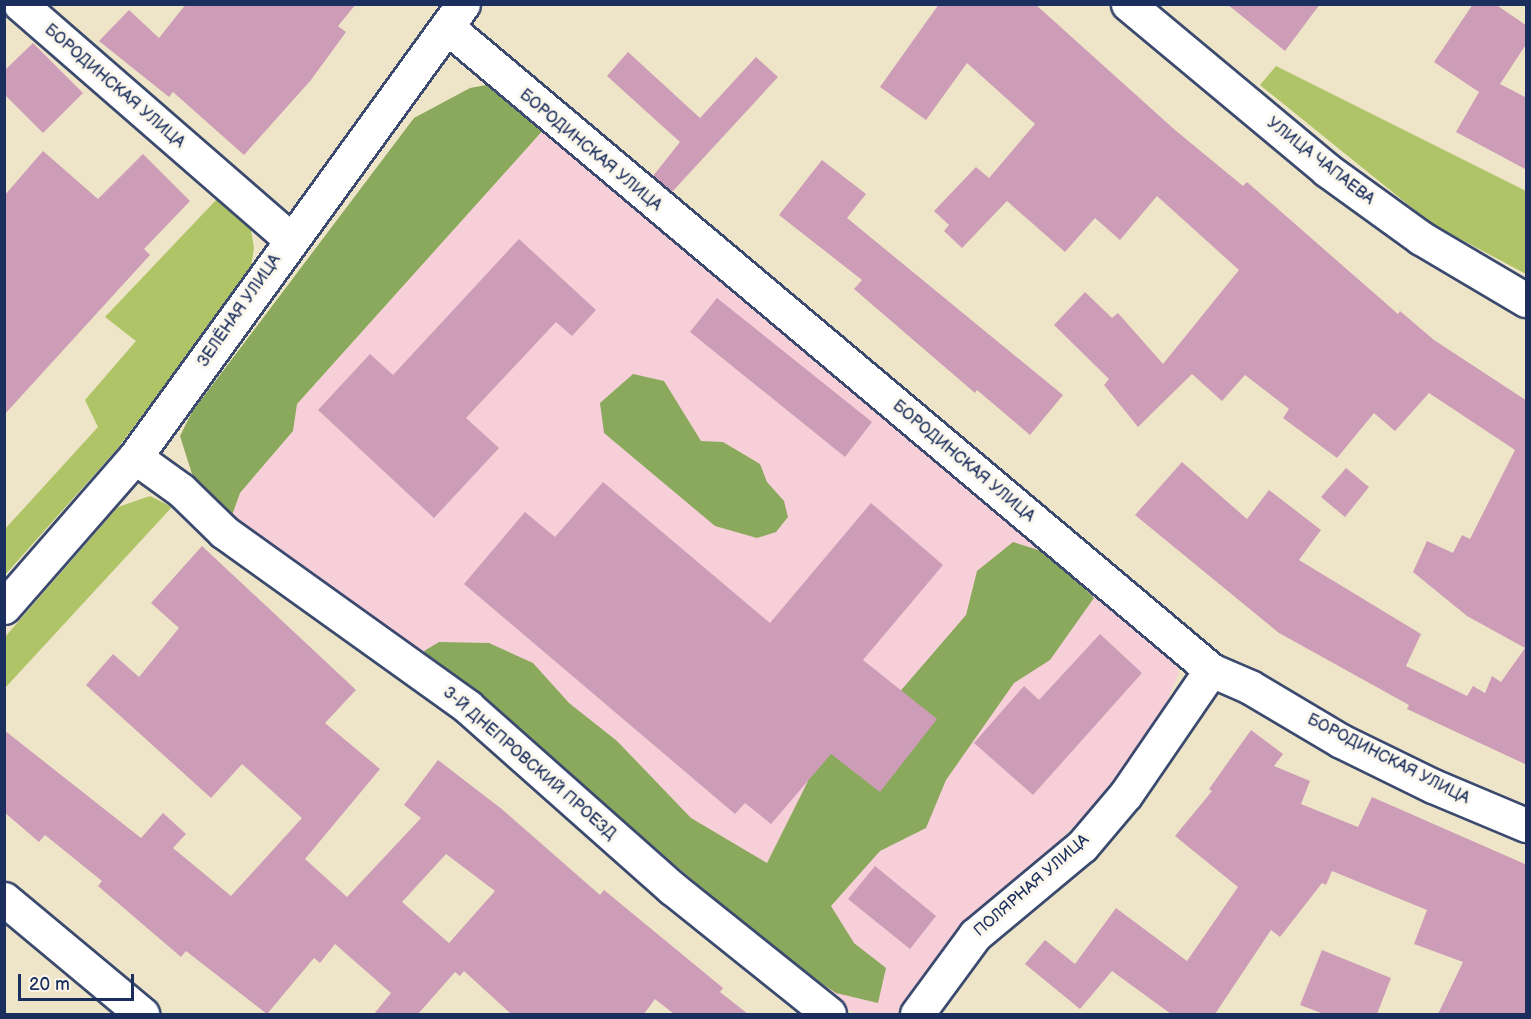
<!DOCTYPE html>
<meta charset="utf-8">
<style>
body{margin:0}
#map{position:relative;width:1531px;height:1019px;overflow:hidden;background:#eee5c8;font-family:"Balsamiq Sans",sans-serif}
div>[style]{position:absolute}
.built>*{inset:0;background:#f6cfd8}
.green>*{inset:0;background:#afc367}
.forest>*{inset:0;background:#8ba95c}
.building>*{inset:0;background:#cd9db7}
.roads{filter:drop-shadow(2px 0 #3b4a6e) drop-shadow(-2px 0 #3b4a6e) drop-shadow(0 2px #3b4a6e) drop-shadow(0 -2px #3b4a6e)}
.minor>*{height:33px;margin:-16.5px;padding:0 16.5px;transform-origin:16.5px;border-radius:16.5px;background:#fff}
span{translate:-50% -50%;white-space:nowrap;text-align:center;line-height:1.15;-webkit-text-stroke:6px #fbf7ec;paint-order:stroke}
.street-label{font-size:16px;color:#1b2f5e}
.frame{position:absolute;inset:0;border:6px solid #1b2f5e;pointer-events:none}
.scale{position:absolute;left:18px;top:974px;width:116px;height:27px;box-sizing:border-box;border:3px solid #1b2f5e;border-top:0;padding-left:8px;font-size:18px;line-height:21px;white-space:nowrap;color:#1b2f5e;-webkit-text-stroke:4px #fbf7ec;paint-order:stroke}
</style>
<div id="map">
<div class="built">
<div style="clip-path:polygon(545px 128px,1170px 646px,1179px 672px,1164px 709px,1115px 788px,969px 926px,897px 1014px,858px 1014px,821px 996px,230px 521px,240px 493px,293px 431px,297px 404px)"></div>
</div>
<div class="green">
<div style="clip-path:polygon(1276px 66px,1526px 191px,1526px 274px,1432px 224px,1260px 85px)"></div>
<div style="clip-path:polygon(218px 198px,251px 230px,254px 248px,250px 272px,117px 449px,5px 575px,5px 529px,98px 427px,85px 400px,136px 341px,105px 317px)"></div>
<div style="clip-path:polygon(150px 496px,172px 507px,5px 688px,5px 637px,118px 507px)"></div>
</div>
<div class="forest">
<div style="clip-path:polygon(492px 84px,545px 128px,297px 404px,293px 431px,240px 493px,230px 521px,209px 500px,192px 474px,180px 436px,192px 412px,414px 118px,470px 88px)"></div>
<div style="clip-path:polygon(633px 374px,664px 381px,701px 441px,723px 442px,760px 464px,767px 482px,784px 501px,788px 517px,776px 532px,757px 538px,715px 526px,604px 433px,600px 403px)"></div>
<div style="clip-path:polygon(1013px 542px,1051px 554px,1094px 598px,1050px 660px,1014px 683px,946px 780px,926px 828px,880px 851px,831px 906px,854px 943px,886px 968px,878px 1003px,836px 993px,787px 961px,473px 692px,443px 682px,424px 651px,439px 642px,489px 643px,533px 663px,569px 703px,617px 741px,691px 818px,767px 863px,808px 781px,803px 755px,865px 732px,966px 615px,977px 571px)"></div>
</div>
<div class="building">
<div style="clip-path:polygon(186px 4px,356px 4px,338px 26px,346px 32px,311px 80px,244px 155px,173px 92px,169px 97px,99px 41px,129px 10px,159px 38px)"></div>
<div style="clip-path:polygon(939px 4px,1035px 4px,1175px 130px,1243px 186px,1247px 182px,1398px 314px,1400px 311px,1434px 340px,1527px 401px,1527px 765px,1407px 709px,1409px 705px,1279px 633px,1135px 515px,1182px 462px,1247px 519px,1269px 490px,1321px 530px,1299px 560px,1421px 634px,1406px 666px,1467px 696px,1473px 686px,1485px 693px,1492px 676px,1501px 682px,1525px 648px,1467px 616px,1413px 572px,1427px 541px,1453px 553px,1462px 535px,1470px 539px,1515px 450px,1429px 393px,1395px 431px,1374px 413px,1337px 458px,1283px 418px,1289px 409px,1245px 375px,1222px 401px,1192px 374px,1138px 427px,1104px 385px,1109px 379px,1054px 325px,1085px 292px,1112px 318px,1118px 313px,1163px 364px,1239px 270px,1157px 196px,1120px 240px,1095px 218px,1065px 252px,1007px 201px,962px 248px,944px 231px,949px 225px,934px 211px,976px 167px,989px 178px,1035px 124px,967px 63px,926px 120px,880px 87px)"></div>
<div style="clip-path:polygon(1227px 4px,1320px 4px,1285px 51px)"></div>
<div style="clip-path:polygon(1473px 4px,1495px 4px,1527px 26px,1527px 43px,1500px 84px,1527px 98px,1527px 170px,1456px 132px,1479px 92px,1434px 62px)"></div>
<div style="clip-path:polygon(33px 43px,83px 93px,43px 133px,4px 94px,4px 71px)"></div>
<div style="clip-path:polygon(628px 52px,700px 118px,756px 57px,778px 77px,672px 192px,653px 176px,680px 142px,607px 76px)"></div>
<div style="clip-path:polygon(43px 151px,98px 199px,143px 154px,190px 201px,144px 249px,150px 255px,4px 415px,4px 196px)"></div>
<div style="clip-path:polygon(822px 160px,866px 194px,847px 218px,1063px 395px,1030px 435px,977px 390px,975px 393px,854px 289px,862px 280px,779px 215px)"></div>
<div style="clip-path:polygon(519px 239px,596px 310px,572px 336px,556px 322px,466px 418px,499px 448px,434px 518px,318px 410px,370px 354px,393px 375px)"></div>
<div style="clip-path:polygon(717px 298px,872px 422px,845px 457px,690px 332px)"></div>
<div style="clip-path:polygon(1346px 468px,1369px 487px,1345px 517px,1321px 497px)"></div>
<div style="clip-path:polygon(603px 482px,770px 623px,871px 503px,943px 565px,863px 660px,937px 719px,880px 792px,831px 754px,771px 824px,745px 803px,735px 814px,464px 584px,525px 512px,555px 537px)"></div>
<div style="clip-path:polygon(evenodd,202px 546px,356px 690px,325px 723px,380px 769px,305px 859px,347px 897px,421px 818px,404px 805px,438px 760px,503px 810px,600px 895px,604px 890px,723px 988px,720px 992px,748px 1014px,674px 1014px,655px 999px,644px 1014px,511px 1014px,464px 971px,460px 976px,455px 972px,418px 1014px,374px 1014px,391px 993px,335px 944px,320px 963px,314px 958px,267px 1014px,186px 951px,181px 957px,98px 886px,102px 881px,45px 835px,39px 842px,4px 812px,4px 730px,141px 838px,163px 813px,186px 834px,173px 848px,231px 896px,302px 818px,242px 764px,211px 798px,86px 685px,113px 654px,139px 677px,179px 628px,151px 603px,202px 546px,446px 854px,495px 891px,449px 943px,402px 902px,446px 854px)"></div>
<div style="clip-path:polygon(1100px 634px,1142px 673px,1033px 795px,974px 743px,1024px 686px,1039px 700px)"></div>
<div style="clip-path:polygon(1251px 730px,1283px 754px,1274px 766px,1310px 781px,1301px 804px,1358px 827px,1372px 797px,1527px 865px,1527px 1014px,1438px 1014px,1463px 962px,1414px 944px,1427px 910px,1332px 871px,1326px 885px,1322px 883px,1280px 937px,1271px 930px,1215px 1014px,1171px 1014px,1112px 971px,1080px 1009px,1025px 964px,1045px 940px,1075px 964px,1116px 908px,1187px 961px,1238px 887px,1175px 836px,1212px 791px,1209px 789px)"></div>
<div style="clip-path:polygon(875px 866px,936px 916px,910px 949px,848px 899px)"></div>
<div style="clip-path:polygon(1322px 950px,1391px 978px,1377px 1014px,1324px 1014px,1300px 1005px)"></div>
</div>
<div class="roads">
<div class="minor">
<div style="left:20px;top:4px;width:358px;rotate:41deg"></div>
<div style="left:1128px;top:4px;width:259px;rotate:39.8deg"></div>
<div style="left:1327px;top:170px;width:116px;rotate:35.9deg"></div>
<div style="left:1421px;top:238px;width:122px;rotate:30.6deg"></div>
<div style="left:447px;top:27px;width:999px;rotate:40.08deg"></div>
<div style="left:1211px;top:670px;width:43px;rotate:23.6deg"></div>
<div style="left:1250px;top:687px;width:106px;rotate:30.7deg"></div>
<div style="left:1341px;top:741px;width:102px;rotate:26.1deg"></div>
<div style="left:1433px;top:786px;width:101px;rotate:22.8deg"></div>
<div style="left:135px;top:457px;width:57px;rotate:35.7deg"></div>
<div style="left:181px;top:490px;width:60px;rotate:44.3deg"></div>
<div style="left:224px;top:532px;width:300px;rotate:35.6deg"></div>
<div style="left:468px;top:707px;width:273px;rotate:41.6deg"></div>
<div style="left:672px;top:888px;width:201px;rotate:38.7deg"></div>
<div style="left:4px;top:607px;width:199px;rotate:-48.9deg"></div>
<div style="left:135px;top:457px;width:559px;rotate:-54.09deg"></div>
<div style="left:4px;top:899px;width:180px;rotate:39.8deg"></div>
<div style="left:917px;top:1014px;width:98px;rotate:-53.7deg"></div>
<div style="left:975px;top:935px;width:139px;rotate:-39.8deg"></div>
<div style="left:1082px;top:846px;width:68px;rotate:-49.8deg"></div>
<div style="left:1126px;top:794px;width:150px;rotate:-55.6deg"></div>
</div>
</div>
<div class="street-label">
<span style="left:114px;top:87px;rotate:41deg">БОРОДИНСКАЯ УЛИЦА</span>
<span style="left:590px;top:151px;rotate:40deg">БОРОДИНСКАЯ УЛИЦА</span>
<span style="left:1320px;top:162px;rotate:38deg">УЛИЦА ЧАПАЕВА</span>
<span style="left:240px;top:311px;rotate:-55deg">ЗЕЛЁНАЯ УЛИЦА</span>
<span style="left:963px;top:462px;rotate:40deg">БОРОДИНСКАЯ УЛИЦА</span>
<span style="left:1388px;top:760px;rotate:27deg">БОРОДИНСКАЯ УЛИЦА</span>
<span style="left:529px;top:764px;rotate:41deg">3-Й ДНЕПРОВСКИЙ ПРОЕЗД</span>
<span style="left:1032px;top:886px;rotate:-41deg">ПОЛЯРНАЯ УЛИЦА</span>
</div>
<div class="frame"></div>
<div class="scale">20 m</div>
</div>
